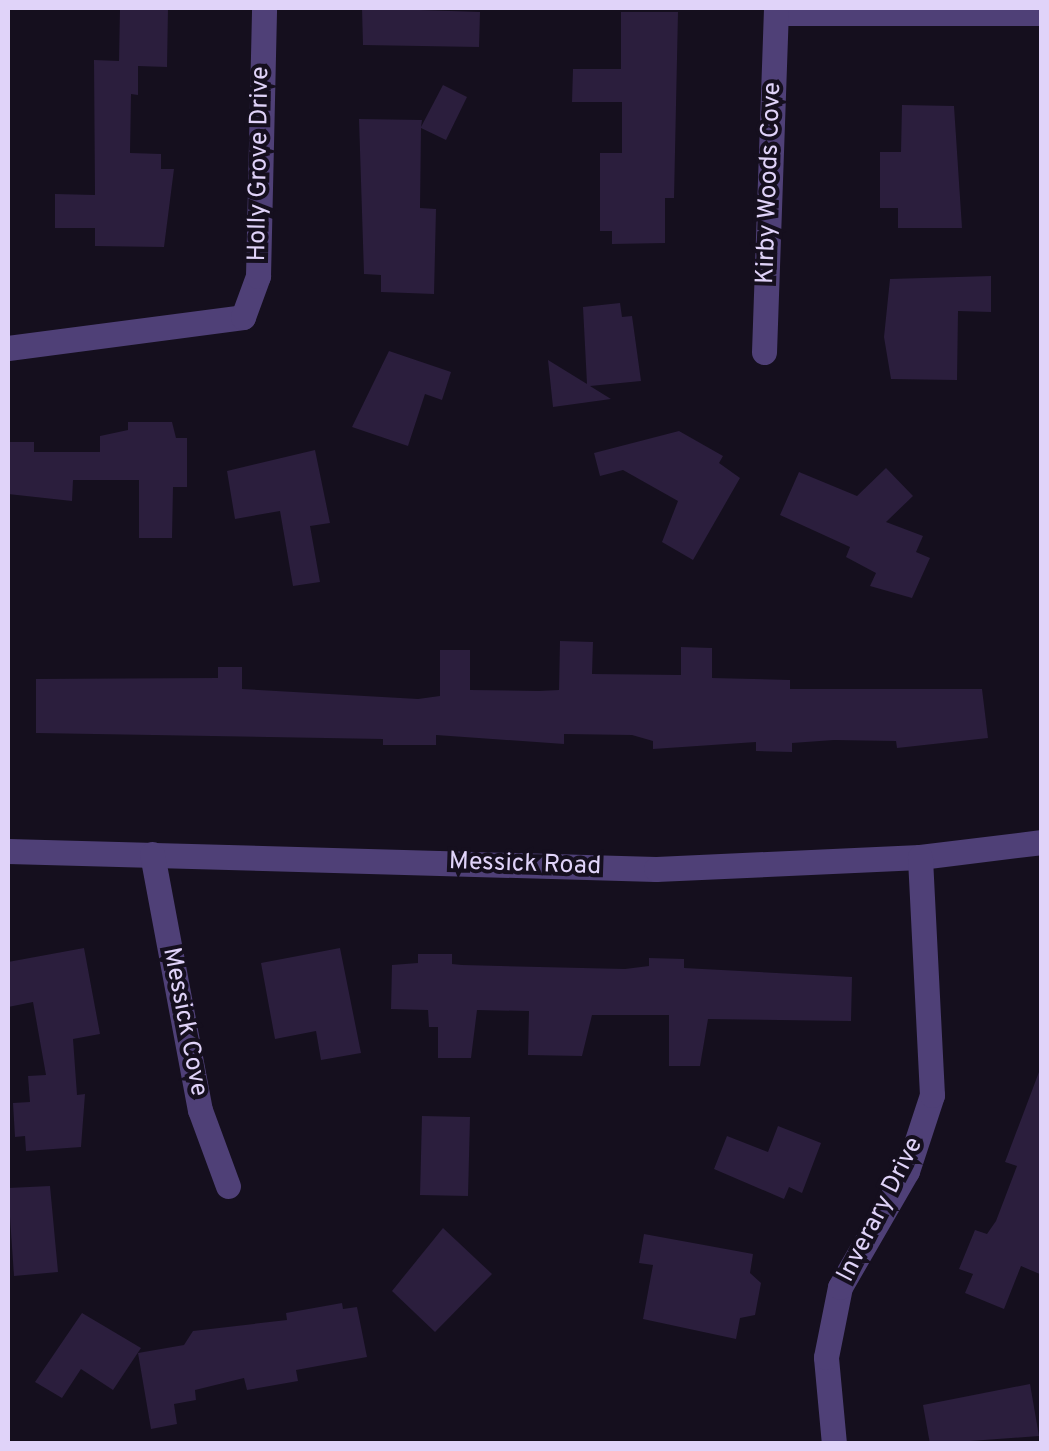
<!DOCTYPE html>
<style>
body{margin:0}
#map{position:relative;width:1049px;height:1451px;overflow:hidden;background:#150f1e;font-family:Overpass,sans-serif}
div>[style]{position:absolute}
.building>*{inset:0;background:#2b1e3d}
.minor>*{height:25px;margin:-12.5px;padding:0 12.5px;transform-origin:12.5px;border-radius:12.5px;background:#4f4077}
span{translate:-50% -50%;white-space:nowrap;text-align:center;line-height:1.15;-webkit-text-stroke:8px #150f1e;paint-order:stroke}
.street-label{font-size:25px;color:#e0d3f9}
.frame{position:absolute;inset:0;border:10px solid #e0d3f9;pointer-events:none}
</style>
<div id="map">
<div class="building">
<div style="clip-path:polygon(120px 8px,168px 8px,167px 67px,138px 66px,138px 95px,131px 94px,130px 153px,161px 154px,161px 169px,174px 169px,164px 247px,95px 246px,95px 228px,55px 228px,55px 194px,95px 195px,94px 60px,119px 61px)"></div>
<div style="clip-path:polygon(362px 8px,480px 12px,479px 47px,363px 45px)"></div>
<div style="clip-path:polygon(621px 12px,678px 12px,674px 198px,665px 198px,665px 243px,612px 244px,612px 231px,600px 231px,600px 153px,622px 153px,622px 102px,572px 102px,573px 69px,621px 69px)"></div>
<div style="clip-path:polygon(443px 85px,467px 97px,446px 140px,421px 128px,420px 208px,436px 209px,434px 294px,381px 292px,381px 275px,364px 274px,359px 119px,422px 120px,421px 127px)"></div>
<div style="clip-path:polygon(902px 105px,954px 106px,962px 228px,898px 228px,898px 208px,880px 208px,880px 152px,901px 152px)"></div>
<div style="clip-path:polygon(991px 276px,991px 312px,958px 311px,957px 380px,891px 379px,884px 337px,890px 279px)"></div>
<div style="clip-path:polygon(620px 303px,622px 317px,632px 316px,641px 381px,590px 386px,611px 399px,553px 407px,548px 360px,587px 384px,583px 307px)"></div>
<div style="clip-path:polygon(389px 351px,451px 372px,442px 400px,425px 394px,408px 446px,352px 427px)"></div>
<div style="clip-path:polygon(128px 422px,172px 422px,176px 438px,187px 438px,187px 487px,173px 487px,172px 538px,139px 538px,139px 480px,73px 480px,72px 501px,8px 494px,8px 442px,34px 442px,34px 452px,100px 452px,100px 436px,128px 430px)"></div>
<div style="clip-path:polygon(679px 431px,723px 456px,719px 463px,740px 478px,693px 560px,662px 542px,678px 501px,623px 470px,600px 476px,594px 453px)"></div>
<div style="clip-path:polygon(315px 450px,330px 523px,310px 526px,320px 582px,293px 586px,280px 511px,235px 519px,227px 471px)"></div>
<div style="clip-path:polygon(886px 468px,913px 496px,886px 522px,923px 536px,916px 552px,930px 558px,912px 598px,870px 586px,876px 573px,846px 557px,850px 547px,780px 515px,799px 472px,857px 496px)"></div>
<div style="clip-path:polygon(560px 641px,593px 642px,592px 674px,681px 675px,681px 647px,712px 648px,712px 678px,790px 680px,790px 689px,982px 689px,988px 738px,897px 748px,896px 741px,834px 740px,792px 743px,792px 752px,756px 751px,756px 742px,653px 749px,653px 741px,632px 735px,564px 734px,564px 744px,436px 735px,436px 745px,383px 745px,383px 739px,36px 733px,36px 679px,218px 678px,218px 667px,242px 667px,242px 689px,418px 699px,440px 696px,440px 650px,470px 650px,470px 690px,539px 691px,559px 690px)"></div>
<div style="clip-path:polygon(84px 948px,100px 1034px,73px 1039px,77px 1095px,85px 1094px,81px 1147px,26px 1151px,25px 1136px,15px 1137px,13px 1103px,30px 1102px,28px 1076px,46px 1075px,33px 1002px,8px 1007px,8px 962px)"></div>
<div style="clip-path:polygon(340px 948px,361px 1053px,321px 1060px,316px 1031px,275px 1039px,261px 963px)"></div>
<div style="clip-path:polygon(418px 954px,452px 954px,452px 964px,462px 965px,625px 969px,649px 966px,649px 958px,684px 959px,684px 968px,852px 977px,851px 1021px,708px 1019px,700px 1066px,669px 1066px,669px 1015px,592px 1015px,582px 1056px,528px 1055px,529px 1011px,477px 1010px,471px 1058px,438px 1058px,438px 1027px,429px 1027px,428px 1010px,391px 1009px,392px 965px,418px 963px)"></div>
<div style="clip-path:polygon(1039px 1072px,1042px 1275px,1021px 1266px,1004px 1309px,965px 1293px,973px 1274px,959px 1269px,975px 1230px,987px 1234px,996px 1221px,1017px 1166px,1005px 1162px)"></div>
<div style="clip-path:polygon(422px 1116px,470px 1117px,468px 1196px,420px 1195px)"></div>
<div style="clip-path:polygon(778px 1126px,821px 1143px,802px 1193px,789px 1187px,784px 1199px,714px 1169px,727px 1136px,768px 1152px)"></div>
<div style="clip-path:polygon(50px 1186px,58px 1272px,14px 1276px,8px 1188px)"></div>
<div style="clip-path:polygon(443px 1228px,492px 1274px,435px 1332px,392px 1291px)"></div>
<div style="clip-path:polygon(644px 1234px,753px 1254px,750px 1273px,761px 1283px,755px 1315px,740px 1318px,736px 1339px,643px 1319px,653px 1265px,639px 1263px)"></div>
<div style="clip-path:polygon(342px 1303px,343px 1309px,357px 1307px,367px 1357px,296px 1370px,298px 1381px,247px 1390px,244px 1378px,195px 1390px,196px 1400px,174px 1404px,177px 1424px,151px 1429px,138px 1353px,184px 1345px,193px 1331px,287px 1320px,286px 1313px)"></div>
<div style="clip-path:polygon(82px 1313px,141px 1348px,113px 1390px,81px 1369px,62px 1398px,35px 1382px)"></div>
<div style="clip-path:polygon(1030px 1384px,1039px 1436px,930px 1444px,923px 1405px)"></div>
</div>
<div class="minor">
<div style="left:776px;top:13px;width:266px"></div>
<div style="left:8px;top:348px;width:237px;rotate:-7.5deg"></div>
<div style="left:243px;top:317px;width:44px;rotate:-69.9deg"></div>
<div style="left:258px;top:276px;width:268px;rotate:-88.7deg"></div>
<div style="left:764px;top:352px;width:344px;rotate:-88deg"></div>
<div style="left:8px;top:851px;width:648px;rotate:1.59deg"></div>
<div style="left:656px;top:869px;width:264px;rotate:-2.6deg"></div>
<div style="left:920px;top:857px;width:123px;rotate:-7deg"></div>
<div style="left:152px;top:854px;width:260px;rotate:79.4deg"></div>
<div style="left:200px;top:1110px;width:81px;rotate:69.8deg"></div>
<div style="left:834px;top:1444px;width:87px;rotate:-95.3deg"></div>
<div style="left:826px;top:1357px;width:71px;rotate:-78.7deg"></div>
<div style="left:840px;top:1287px;width:134px;rotate:-60deg"></div>
<div style="left:907px;top:1171px;width:80px;rotate:-71.8deg"></div>
<div style="left:932px;top:1095px;width:238px;rotate:-92.9deg"></div>
</div>
<div class="street-label">
<span style="left:260px;top:164px;rotate:-89deg">Holly Grove Drive</span>
<span style="left:770px;top:183px;rotate:-88deg">Kirby Woods Cove</span>
<span style="left:525px;top:865px;rotate:2deg">Messick Road</span>
<span style="left:184px;top:1022px;rotate:79deg">Messick Cove</span>
<span style="left:881px;top:1210px;rotate:-63deg">Inverary Drive</span>
</div>
<div class="frame"></div>
</div>
